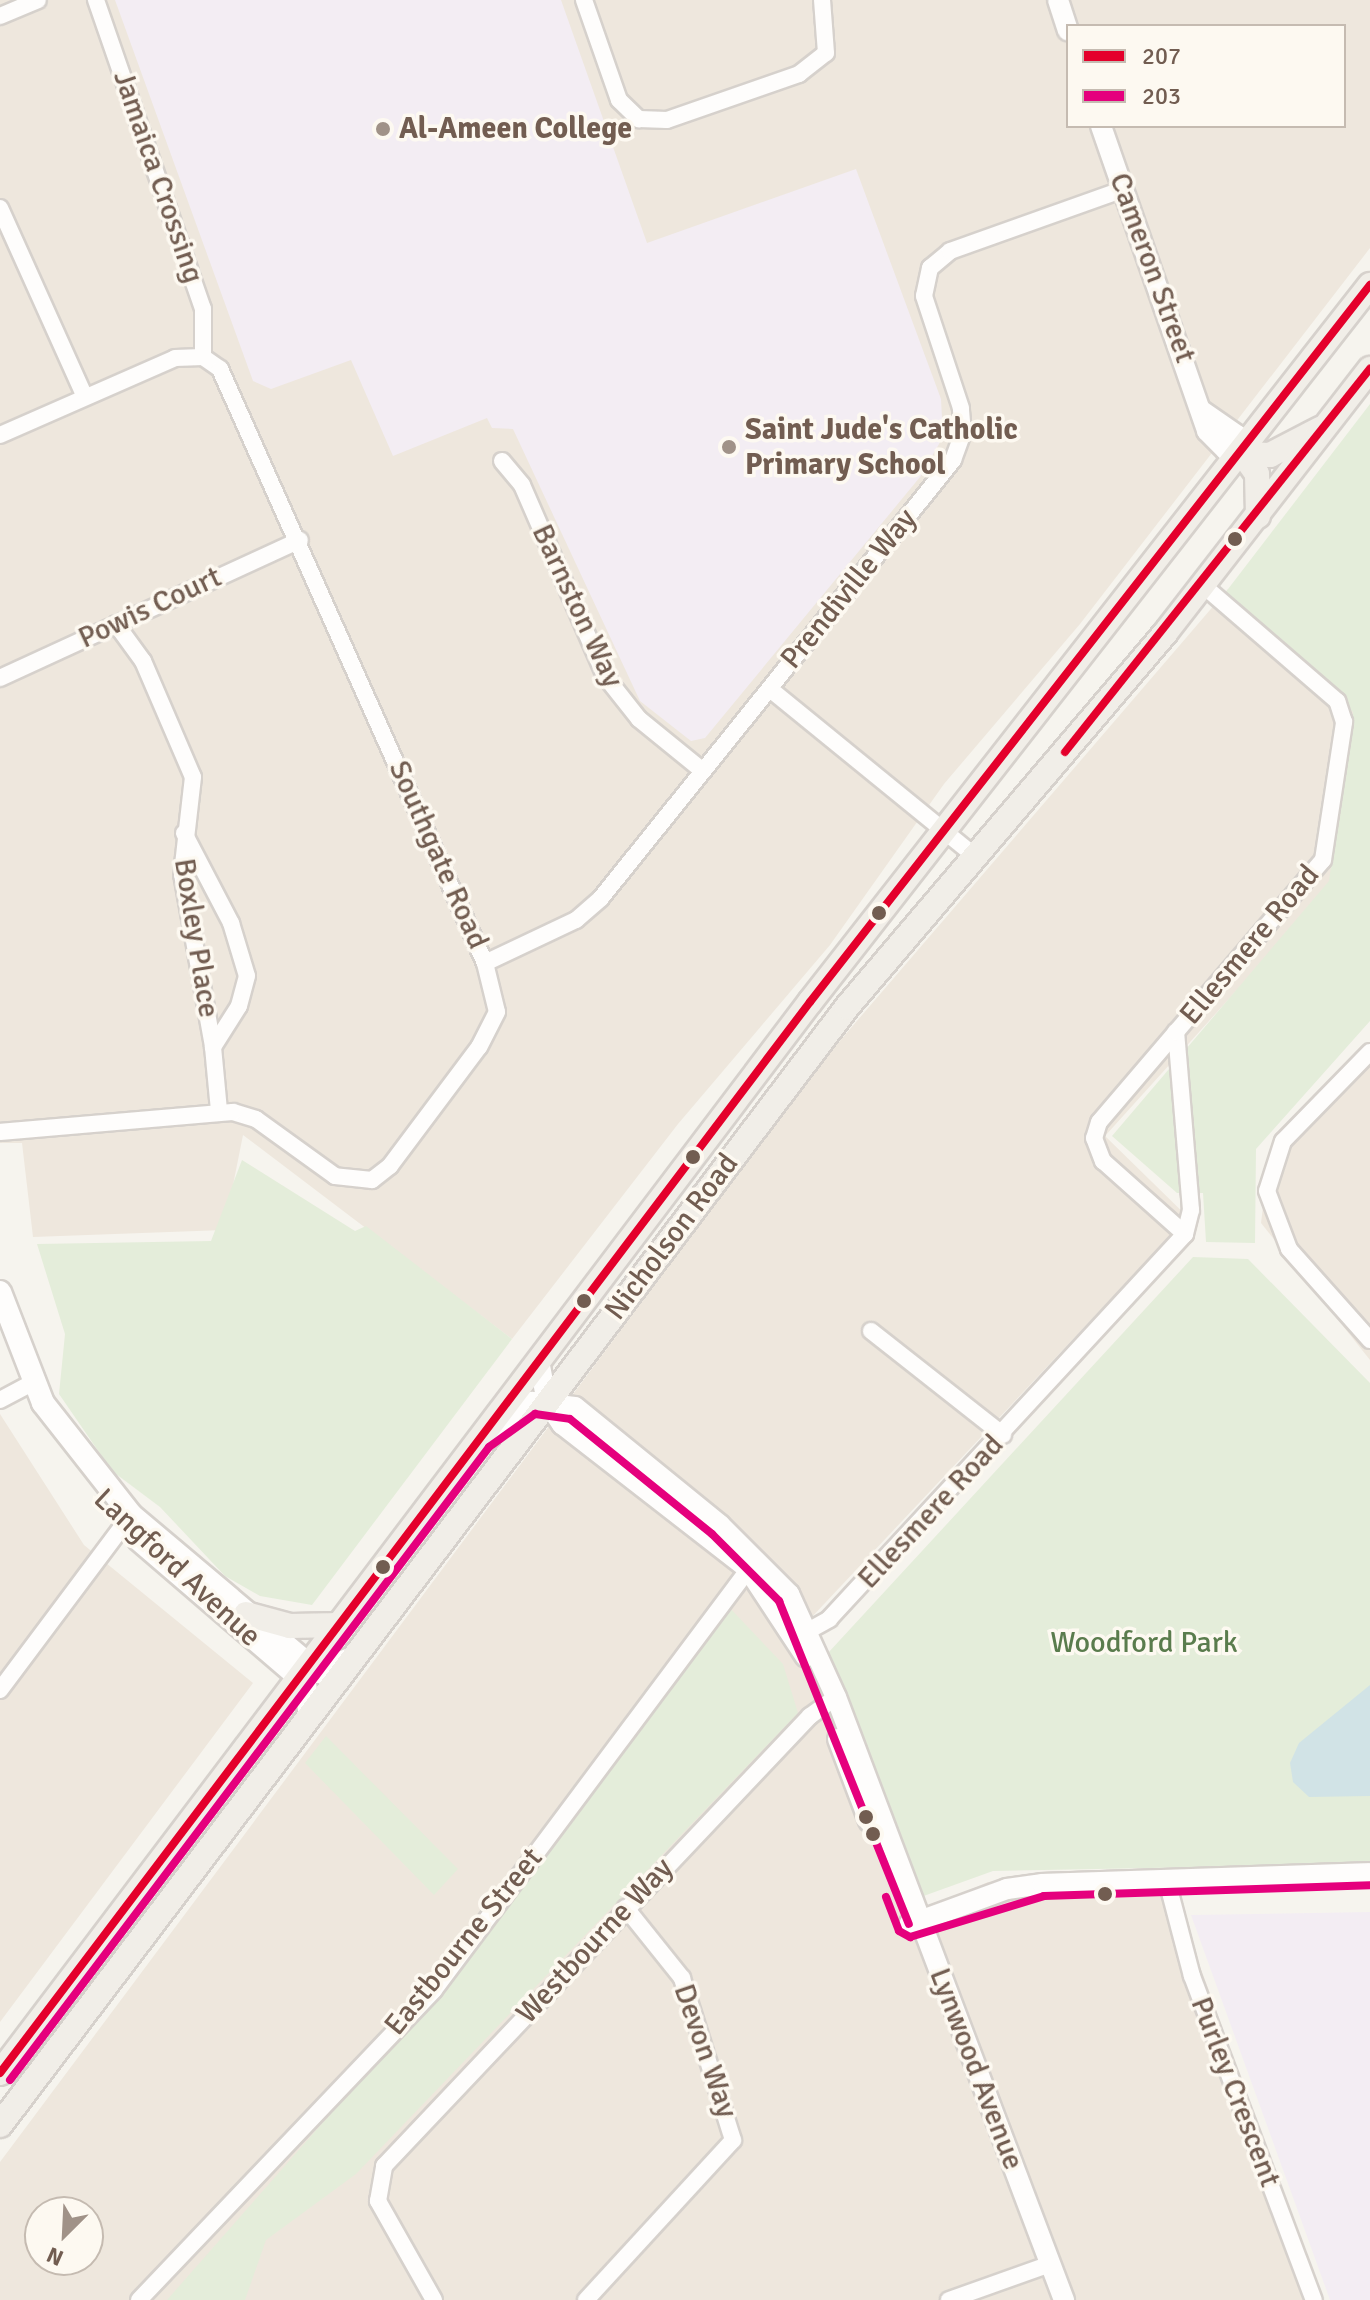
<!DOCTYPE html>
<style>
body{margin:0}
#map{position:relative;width:1370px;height:2300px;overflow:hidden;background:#f6f4ee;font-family:Signika,sans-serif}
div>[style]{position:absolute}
.residential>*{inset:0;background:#eee7dd}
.education>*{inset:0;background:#f3edf3}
.green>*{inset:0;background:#e4edda}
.water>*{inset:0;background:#d1e3e6}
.roads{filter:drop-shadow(2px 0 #d6d1cc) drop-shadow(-2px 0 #d6d1cc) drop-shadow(0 2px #d6d1cc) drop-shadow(0 -2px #d6d1cc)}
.minor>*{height:16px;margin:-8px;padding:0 8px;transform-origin:8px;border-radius:8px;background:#fefdfc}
.tertiary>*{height:20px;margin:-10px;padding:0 10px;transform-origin:10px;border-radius:10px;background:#fefdfc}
.secondary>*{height:22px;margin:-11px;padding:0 11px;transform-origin:11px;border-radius:11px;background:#fefdfc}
.primary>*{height:24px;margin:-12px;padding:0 12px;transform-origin:12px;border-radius:12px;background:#f1eee8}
.bus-1>*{height:8px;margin:-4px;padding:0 4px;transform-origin:4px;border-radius:4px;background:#e4002b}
.bus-2>*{height:8px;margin:-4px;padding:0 4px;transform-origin:4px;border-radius:4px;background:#e5007d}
.dots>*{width:22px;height:22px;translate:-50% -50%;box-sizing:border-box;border:4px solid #fdf9f1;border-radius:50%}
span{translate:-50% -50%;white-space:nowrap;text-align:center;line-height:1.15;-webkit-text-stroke:7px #fdf9f1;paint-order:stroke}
.poi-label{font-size:30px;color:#725d51;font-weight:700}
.left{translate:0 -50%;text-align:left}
.street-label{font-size:30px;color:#725d51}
.park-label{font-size:30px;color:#5a7c4d}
.legend{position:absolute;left:1066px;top:24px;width:280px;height:104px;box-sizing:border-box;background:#fdf9f1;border:2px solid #c5bbb1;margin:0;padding:10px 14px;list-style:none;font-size:24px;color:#725d51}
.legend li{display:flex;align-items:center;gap:16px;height:40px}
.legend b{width:40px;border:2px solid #c5bbb1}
.north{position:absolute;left:24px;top:2196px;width:80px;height:80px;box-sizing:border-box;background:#fdf9f1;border:2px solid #c5bbb1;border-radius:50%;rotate:204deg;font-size:22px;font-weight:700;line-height:32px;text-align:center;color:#725d51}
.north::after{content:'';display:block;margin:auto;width:28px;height:36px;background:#a09288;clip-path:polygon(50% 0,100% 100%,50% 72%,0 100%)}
</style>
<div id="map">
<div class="residential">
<div style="clip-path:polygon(evenodd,0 0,1370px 0,1370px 248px,1080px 624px,944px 784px,830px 945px,678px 1124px,512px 1339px,243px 1135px,224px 1230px,33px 1237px,22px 1143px,0 1143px,0 0,1068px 26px,1344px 26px,1344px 126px,1068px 126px,1068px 26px)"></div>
<div style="clip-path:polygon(evenodd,1228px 589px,1360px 709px,1332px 885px,1105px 1136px,1197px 1226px,1153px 1254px,810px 1619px,922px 1911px,988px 1882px,1164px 1869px,1323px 2300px,0 2300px,0 2162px,814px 1071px,1228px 589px,40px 2212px,88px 2212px,88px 2260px,40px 2260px,40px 2212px)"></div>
<div style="clip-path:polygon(1370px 1046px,1370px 1360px,1261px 1223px,1269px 1159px)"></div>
<div style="clip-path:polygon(0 1414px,84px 1545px,253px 1683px,0 2022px)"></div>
</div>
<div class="education">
<div style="clip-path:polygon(115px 0,561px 0,647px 243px,856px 169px,941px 399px,943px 437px,920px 477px,705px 738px,691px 741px,640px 701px,513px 429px,492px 428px,487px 418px,393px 456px,351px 360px,271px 389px,253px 381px)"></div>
<div style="clip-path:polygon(1370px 1912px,1370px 2300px,1330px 2300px,1191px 1915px)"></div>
</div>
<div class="green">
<div style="clip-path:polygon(1370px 404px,1370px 1021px,1256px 1149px,1255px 1243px,1206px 1242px,1203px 1193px,1177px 1193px,1112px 1136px,1329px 881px,1353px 712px,1225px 593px)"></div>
<div style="clip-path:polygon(242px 1160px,355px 1231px,366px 1226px,512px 1339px,312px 1605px,260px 1596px,225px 1576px,160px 1507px,112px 1471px,59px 1394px,65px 1334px,37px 1244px,211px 1241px)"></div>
<div style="clip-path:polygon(1193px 1257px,1248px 1259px,1370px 1383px,1370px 1864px,993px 1871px,918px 1898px,828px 1653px)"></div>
<div style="clip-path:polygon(727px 1605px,783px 1664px,798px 1713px,356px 2174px,266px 2240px,245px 2300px,167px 2300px,477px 1947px)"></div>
<div style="clip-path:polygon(326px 1736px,458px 1869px,434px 1895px,305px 1763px)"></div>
</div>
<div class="water">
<div style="clip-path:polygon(1370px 1685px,1370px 1796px,1309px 1797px,1293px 1782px,1290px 1763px,1299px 1743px)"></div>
</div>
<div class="roads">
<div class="minor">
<div style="left:96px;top:0;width:327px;rotate:70.9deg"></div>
<div style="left:203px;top:309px;width:48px;rotate:90deg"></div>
<div style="left:584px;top:0;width:106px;rotate:70.7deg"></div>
<div style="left:619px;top:100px;width:28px;rotate:44deg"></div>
<div style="left:639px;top:119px;width:28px;rotate:2deg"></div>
<div style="left:667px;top:120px;width:140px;rotate:-19.2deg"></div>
<div style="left:799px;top:74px;width:34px;rotate:-38deg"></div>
<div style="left:826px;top:53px;width:53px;rotate:-94.3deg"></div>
<div style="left:0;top:16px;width:41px;rotate:-22.8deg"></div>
<div style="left:0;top:208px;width:207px;rotate:65.8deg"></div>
<div style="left:0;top:435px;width:191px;rotate:-23.7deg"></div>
<div style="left:175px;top:358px;width:28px;rotate:-2deg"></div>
<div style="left:203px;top:357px;width:21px;rotate:35deg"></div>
<div style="left:220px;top:369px;width:650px;rotate:65.96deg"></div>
<div style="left:485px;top:963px;width:50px;rotate:76.2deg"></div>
<div style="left:497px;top:1012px;width:39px;rotate:117deg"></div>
<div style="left:479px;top:1047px;width:149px;rotate:126.8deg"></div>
<div style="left:390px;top:1166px;width:23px;rotate:142deg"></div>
<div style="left:372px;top:1180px;width:37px;rotate:-174deg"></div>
<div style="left:335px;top:1176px;width:97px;rotate:-144.2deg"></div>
<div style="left:256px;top:1119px;width:24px;rotate:-163deg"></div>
<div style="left:233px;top:1112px;width:234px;rotate:175.1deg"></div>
<div style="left:502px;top:461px;width:31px;rotate:50deg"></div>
<div style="left:522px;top:485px;width:208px;rotate:66.5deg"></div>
<div style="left:605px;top:676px;width:55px;rotate:51.7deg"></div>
<div style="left:639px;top:719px;width:82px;rotate:39.1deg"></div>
<div style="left:116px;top:624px;width:46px;rotate:53.9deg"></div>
<div style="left:143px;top:661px;width:126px;rotate:66.7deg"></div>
<div style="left:193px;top:777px;width:98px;rotate:96.5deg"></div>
<div style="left:182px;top:874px;width:176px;rotate:79.8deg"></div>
<div style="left:0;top:678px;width:330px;rotate:-24.7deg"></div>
<div style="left:770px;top:689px;width:264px;rotate:39.2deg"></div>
<div style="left:184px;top:833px;width:102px;rotate:62.4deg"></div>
<div style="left:231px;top:923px;width:55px;rotate:73.2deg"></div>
<div style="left:247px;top:976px;width:31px;rotate:105deg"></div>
<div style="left:239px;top:1006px;width:49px;rotate:122.4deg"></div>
<div style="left:213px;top:1047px;width:64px;rotate:84.6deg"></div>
<div style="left:485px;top:963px;width:101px;rotate:-25.3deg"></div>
<div style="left:576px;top:920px;width:33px;rotate:-41deg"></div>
<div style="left:601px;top:898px;width:562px;rotate:-51.21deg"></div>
<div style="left:953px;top:460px;width:29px;rotate:-70deg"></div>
<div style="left:963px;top:433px;width:25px;rotate:-95deg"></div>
<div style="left:961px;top:408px;width:118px;rotate:-108.3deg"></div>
<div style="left:924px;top:296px;width:29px;rotate:-78deg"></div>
<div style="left:930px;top:268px;width:26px;rotate:-40deg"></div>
<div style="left:950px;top:251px;width:185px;rotate:-19.6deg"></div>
<div style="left:1176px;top:1032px;width:118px;rotate:130.5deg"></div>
<div style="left:1099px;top:1122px;width:17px;rotate:107deg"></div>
<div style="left:1094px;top:1138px;width:25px;rotate:69deg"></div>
<div style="left:1103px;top:1161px;width:110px;rotate:41.7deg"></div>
<div style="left:1370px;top:1052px;width:124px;rotate:134.3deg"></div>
<div style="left:1283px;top:1141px;width:52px;rotate:107.7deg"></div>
<div style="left:1267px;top:1191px;width:62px;rotate:69.2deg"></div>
<div style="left:1289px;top:1249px;width:122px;rotate:48.3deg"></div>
<div style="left:871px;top:1331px;width:168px;rotate:38.2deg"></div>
<div style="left:0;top:1400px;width:36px;rotate:-28deg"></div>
<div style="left:797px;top:1637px;width:37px;rotate:-29deg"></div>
<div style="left:829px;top:1619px;width:524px;rotate:-47.24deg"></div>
<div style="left:1185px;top:1234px;width:25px;rotate:-76deg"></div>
<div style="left:1191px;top:1210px;width:179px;rotate:-94.8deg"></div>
<div style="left:1176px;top:1032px;width:226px;rotate:-49.5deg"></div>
<div style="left:1323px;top:860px;width:140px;rotate:-81.3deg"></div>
<div style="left:1344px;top:722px;width:22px;rotate:-108deg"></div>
<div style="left:1337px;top:701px;width:176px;rotate:-139.2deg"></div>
<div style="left:0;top:1690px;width:219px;rotate:-53.2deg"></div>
<div style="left:1167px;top:1881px;width:98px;rotate:75.3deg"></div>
<div style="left:1192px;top:1976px;width:346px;rotate:69.4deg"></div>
<div style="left:139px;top:2300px;width:428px;rotate:-46.4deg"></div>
<div style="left:434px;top:1990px;width:534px;rotate:-53.22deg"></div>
<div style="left:434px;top:2300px;width:114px;rotate:-119.5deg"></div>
<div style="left:378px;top:2201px;width:36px;rotate:-80deg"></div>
<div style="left:384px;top:2166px;width:620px;rotate:-46.57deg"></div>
<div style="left:810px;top:1716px;width:32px;rotate:-36deg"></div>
<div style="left:586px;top:2300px;width:217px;rotate:-47.4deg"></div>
<div style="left:733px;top:2140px;width:170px;rotate:-107.5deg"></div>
<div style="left:682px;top:1978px;width:90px;rotate:-128.7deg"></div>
<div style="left:949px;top:2300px;width:107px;rotate:-19.6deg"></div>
</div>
<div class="tertiary">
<div style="left:1058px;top:0;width:32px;rotate:72deg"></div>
<div style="left:1101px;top:126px;width:323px;rotate:70.8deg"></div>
<div style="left:1207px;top:431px;width:27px;rotate:45deg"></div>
<div style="left:1226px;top:450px;width:17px;rotate:13deg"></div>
<div style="left:1243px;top:454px;width:19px;rotate:-106deg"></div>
<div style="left:1238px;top:436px;width:44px;rotate:-145.2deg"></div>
<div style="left:539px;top:1361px;width:42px;rotate:79deg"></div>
<div style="left:547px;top:1402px;width:27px;rotate:56deg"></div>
<div style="left:562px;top:1424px;width:236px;rotate:37.9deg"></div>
<div style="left:748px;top:1569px;width:105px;rotate:56.6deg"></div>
<div style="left:491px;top:1430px;width:50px;rotate:-34.3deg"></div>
<div style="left:532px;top:1402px;width:43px;rotate:6.6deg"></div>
<div style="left:575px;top:1407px;width:187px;rotate:39.1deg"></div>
<div style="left:720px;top:1525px;width:98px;rotate:45deg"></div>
<div style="left:789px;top:1594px;width:113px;rotate:65.5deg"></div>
<div style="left:836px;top:1697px;width:645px;rotate:69.29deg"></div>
<div style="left:838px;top:1739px;width:88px;rotate:69.3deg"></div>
<div style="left:909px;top:1925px;width:104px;rotate:-20.2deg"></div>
<div style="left:1007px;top:1889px;width:36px;rotate:-8deg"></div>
<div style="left:1043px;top:1884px;width:327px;rotate:-1.9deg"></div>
</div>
<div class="secondary">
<div style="left:0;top:1292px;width:119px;rotate:68.8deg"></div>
<div style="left:43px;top:1403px;width:142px;rotate:51.8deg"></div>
<div style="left:131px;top:1515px;width:222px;rotate:40.1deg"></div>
<div style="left:301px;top:1658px;width:59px;rotate:81.2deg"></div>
<div style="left:139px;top:1540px;width:203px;rotate:40.6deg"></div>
<div style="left:293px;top:1672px;width:24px"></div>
<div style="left:317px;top:1672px;width:41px;rotate:-21.5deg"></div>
</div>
<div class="primary">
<div style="left:1243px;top:454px;width:27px;rotate:2deg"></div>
<div style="left:1270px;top:455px;width:56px;rotate:-27.5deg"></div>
<div style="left:1243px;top:454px;width:24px;rotate:55deg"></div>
<div style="left:1257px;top:474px;width:42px;rotate:88.6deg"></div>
<div style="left:246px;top:1614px;width:46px;rotate:15.3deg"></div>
<div style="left:290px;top:1626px;width:50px;rotate:-1.1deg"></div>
<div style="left:0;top:2073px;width:1343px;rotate:-52.9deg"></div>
<div style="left:810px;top:1002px;width:910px;rotate:-52.01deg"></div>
<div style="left:0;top:2125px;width:1403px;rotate:-52.85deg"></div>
<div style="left:847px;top:1007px;width:492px;rotate:-49.6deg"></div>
<div style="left:1166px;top:632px;width:333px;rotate:-52.2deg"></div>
</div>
</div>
<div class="bus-1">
<div style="left:1065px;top:752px;width:490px;rotate:-51.5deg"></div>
<div style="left:0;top:2073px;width:1343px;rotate:-52.9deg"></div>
<div style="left:810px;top:1002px;width:910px;rotate:-52.01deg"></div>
</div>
<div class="bus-2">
<div style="left:886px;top:1897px;width:36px;rotate:69deg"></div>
<div style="left:899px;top:1931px;width:13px;rotate:29deg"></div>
<div style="left:910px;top:1937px;width:140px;rotate:-17deg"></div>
<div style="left:1044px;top:1896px;width:326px;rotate:-1.9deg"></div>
<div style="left:10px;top:2080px;width:794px;rotate:-52.88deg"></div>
<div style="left:489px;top:1447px;width:57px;rotate:-35.7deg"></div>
<div style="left:535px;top:1414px;width:35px;rotate:8deg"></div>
<div style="left:570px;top:1419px;width:183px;rotate:39deg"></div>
<div style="left:712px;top:1534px;width:95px;rotate:45deg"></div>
<div style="left:779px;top:1601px;width:348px;rotate:68.1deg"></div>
</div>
<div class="dots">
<div style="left:383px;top:129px;background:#a09288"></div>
<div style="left:729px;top:447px;background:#a09288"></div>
<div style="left:1235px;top:539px;background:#725d51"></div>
<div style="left:879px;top:913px;background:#725d51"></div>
<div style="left:693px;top:1157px;background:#725d51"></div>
<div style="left:584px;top:1301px;background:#725d51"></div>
<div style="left:383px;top:1567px;background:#725d51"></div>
<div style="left:866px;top:1817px;background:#725d51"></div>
<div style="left:873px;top:1834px;background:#725d51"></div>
<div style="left:1105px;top:1894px;background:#725d51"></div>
</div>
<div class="poi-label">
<span class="left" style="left:399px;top:129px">Al-Ameen College</span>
<span class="left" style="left:745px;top:447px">Saint Jude's Catholic<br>Primary School</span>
</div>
<div class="street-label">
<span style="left:158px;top:177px;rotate:71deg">Jamaica Crossing</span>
<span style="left:1152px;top:268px;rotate:70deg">Cameron Street</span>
<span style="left:849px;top:589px;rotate:-51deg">Prendiville Way</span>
<span style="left:577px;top:606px;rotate:65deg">Barnston Way</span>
<span style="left:150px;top:608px;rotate:-25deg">Powis Court</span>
<span style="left:438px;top:855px;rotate:66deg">Southgate Road</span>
<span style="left:196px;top:938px;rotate:81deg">Boxley Place</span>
<span style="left:1250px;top:945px;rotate:-50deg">Ellesmere Road</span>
<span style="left:672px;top:1237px;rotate:-53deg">Nicholson Road</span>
<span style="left:931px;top:1512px;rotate:-47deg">Ellesmere Road</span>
<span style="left:177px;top:1568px;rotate:43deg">Langford Avenue</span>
<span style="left:595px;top:1941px;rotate:-47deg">Westbourne Way</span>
<span style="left:464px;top:1942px;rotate:-51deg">Eastbourne Street</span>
<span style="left:705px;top:2051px;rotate:71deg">Devon Way</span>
<span style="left:976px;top:2069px;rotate:69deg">Lynwood Avenue</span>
<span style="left:1235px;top:2092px;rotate:69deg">Purley Crescent</span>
</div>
<div class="park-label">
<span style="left:1144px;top:1643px">Woodford Park</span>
</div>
<ul class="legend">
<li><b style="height:10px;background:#e4002b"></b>207</li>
<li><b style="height:10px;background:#e5007d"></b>203</li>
</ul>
<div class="north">N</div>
</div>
